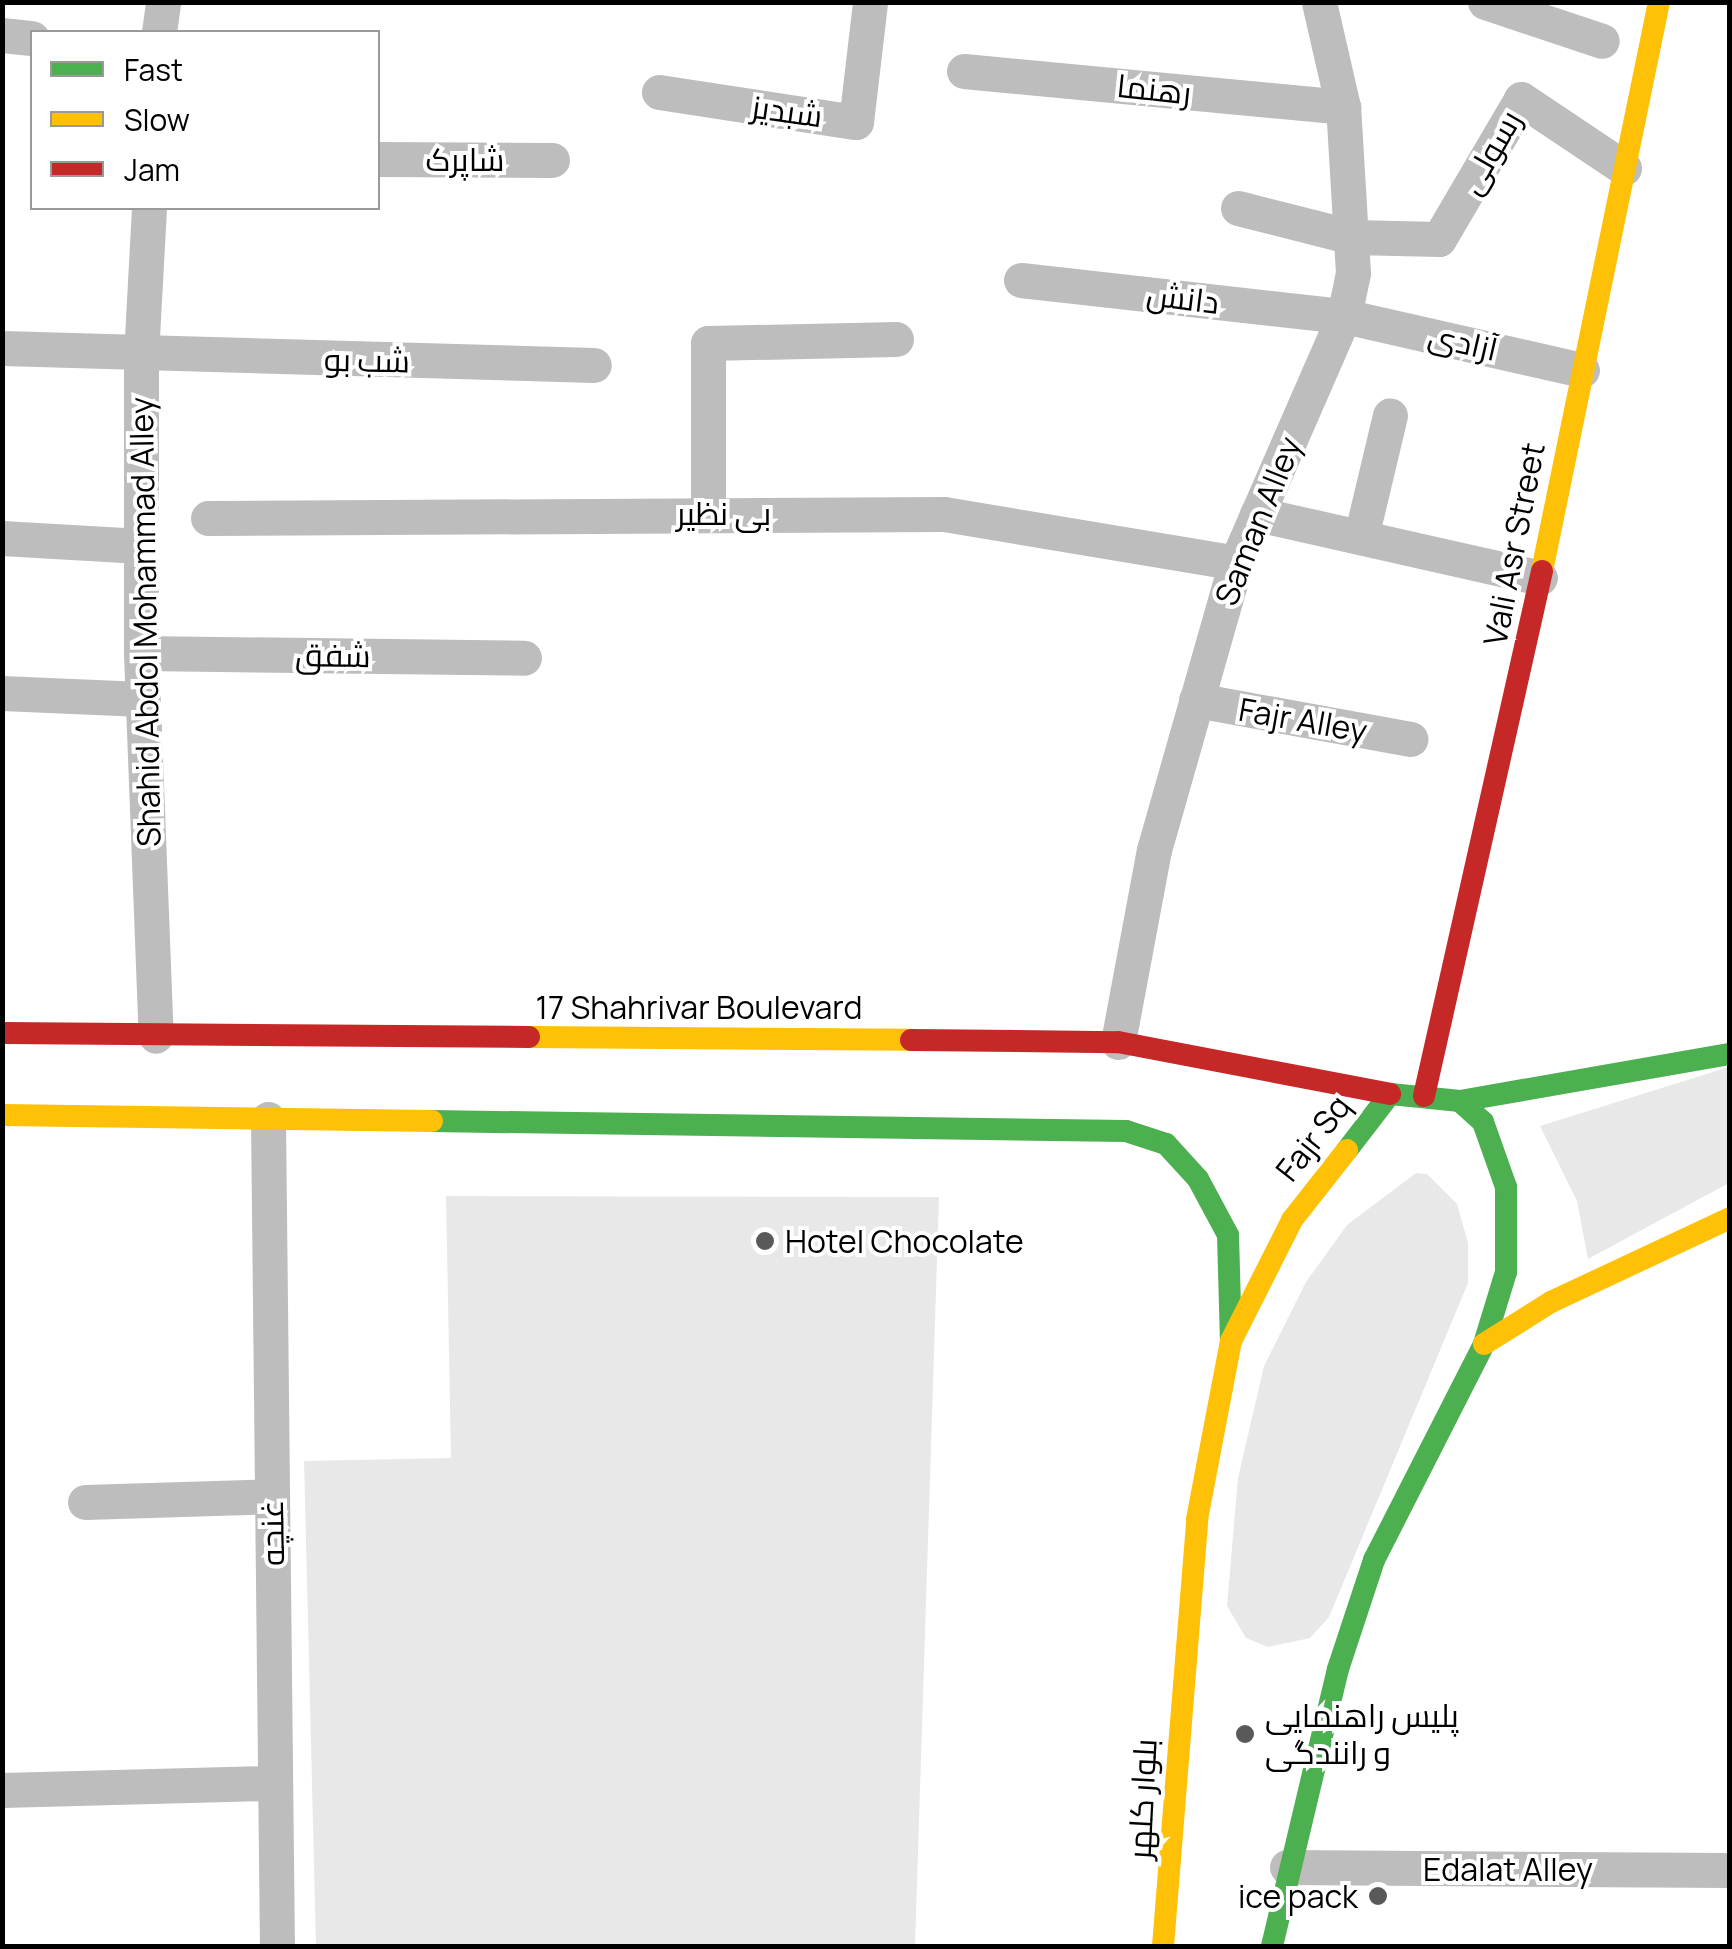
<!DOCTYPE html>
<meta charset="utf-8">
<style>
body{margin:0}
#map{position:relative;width:1732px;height:1949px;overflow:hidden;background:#fff;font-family:Manrope,Cairo,sans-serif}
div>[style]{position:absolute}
.green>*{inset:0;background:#e8e8e8}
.street>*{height:35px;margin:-17.5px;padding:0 17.5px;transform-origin:17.5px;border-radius:17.5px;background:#bdbdbd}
.fast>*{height:22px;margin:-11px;padding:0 11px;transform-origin:11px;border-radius:11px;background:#4caf50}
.slow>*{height:22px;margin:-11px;padding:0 11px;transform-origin:11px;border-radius:11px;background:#ffc107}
.jam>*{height:22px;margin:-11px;padding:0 11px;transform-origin:11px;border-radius:11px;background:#c62828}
.dots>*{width:28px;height:28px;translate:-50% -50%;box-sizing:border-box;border:5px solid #fff;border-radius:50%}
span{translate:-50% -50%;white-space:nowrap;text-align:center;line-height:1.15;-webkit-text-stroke:8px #fff;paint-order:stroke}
.street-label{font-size:32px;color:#000}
.poi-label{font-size:32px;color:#000}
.left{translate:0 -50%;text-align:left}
.right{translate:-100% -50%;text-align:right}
.frame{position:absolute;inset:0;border:5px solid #000;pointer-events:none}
.legend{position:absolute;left:30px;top:30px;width:350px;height:180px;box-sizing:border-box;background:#fff;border:2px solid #999;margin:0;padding:12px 18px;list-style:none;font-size:30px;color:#000}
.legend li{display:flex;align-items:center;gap:20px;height:50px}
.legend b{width:50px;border:2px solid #999}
</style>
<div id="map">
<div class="green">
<div style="clip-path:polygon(1729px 1067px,1729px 1183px,1588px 1259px,1577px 1201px,1540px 1126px)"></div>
<div style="clip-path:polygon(1416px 1173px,1427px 1174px,1457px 1204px,1468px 1243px,1468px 1283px,1329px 1617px,1310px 1638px,1268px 1647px,1246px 1638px,1227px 1606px,1238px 1478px,1264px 1366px,1306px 1282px,1347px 1225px)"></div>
<div style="clip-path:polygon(446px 1196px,939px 1197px,915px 1946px,316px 1946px,304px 1461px,451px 1458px)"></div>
</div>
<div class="street">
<div style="left:1485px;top:2px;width:123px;rotate:18.4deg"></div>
<div style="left:159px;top:32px;width:30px;rotate:-82deg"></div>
<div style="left:2px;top:35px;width:30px;rotate:6deg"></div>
<div style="left:964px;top:71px;width:381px;rotate:5.4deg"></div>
<div style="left:659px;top:92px;width:199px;rotate:8.7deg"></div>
<div style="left:856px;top:122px;width:121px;rotate:-83.3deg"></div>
<div style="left:378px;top:159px;width:174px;rotate:0.3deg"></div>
<div style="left:149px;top:208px;width:148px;rotate:93.1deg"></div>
<div style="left:141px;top:356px;width:297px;rotate:90deg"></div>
<div style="left:141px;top:653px;width:383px;rotate:87.8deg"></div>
<div style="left:1238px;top:208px;width:119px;rotate:14.2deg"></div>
<div style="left:1353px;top:237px;width:86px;rotate:1.3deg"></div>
<div style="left:1439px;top:239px;width:162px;rotate:-59.6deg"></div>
<div style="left:1521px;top:99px;width:124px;rotate:33.8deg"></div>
<div style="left:1021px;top:280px;width:325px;rotate:6.4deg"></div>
<div style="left:1344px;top:316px;width:244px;rotate:12.8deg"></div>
<div style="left:2px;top:348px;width:592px;rotate:1.64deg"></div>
<div style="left:708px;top:513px;width:170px;rotate:-90deg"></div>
<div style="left:708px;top:343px;width:188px;rotate:-1.2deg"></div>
<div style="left:1257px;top:514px;width:290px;rotate:12.7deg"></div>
<div style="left:208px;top:518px;width:736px;rotate:-0.31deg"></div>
<div style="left:944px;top:514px;width:296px;rotate:9.5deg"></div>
<div style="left:1361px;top:537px;width:125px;rotate:-76.6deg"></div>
<div style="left:2px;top:538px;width:139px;rotate:3.3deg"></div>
<div style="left:141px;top:653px;width:383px;rotate:0.7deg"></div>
<div style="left:2px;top:693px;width:140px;rotate:2.5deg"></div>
<div style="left:1196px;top:700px;width:218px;rotate:10.3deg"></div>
<div style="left:1118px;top:1042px;width:195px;rotate:-79.4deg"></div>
<div style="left:1154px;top:850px;width:298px;rotate:-74.1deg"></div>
<div style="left:1236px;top:563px;width:270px;rotate:-66.4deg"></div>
<div style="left:1344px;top:316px;width:44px;rotate:-78.2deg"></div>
<div style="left:1353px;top:273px;width:166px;rotate:-93.4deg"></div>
<div style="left:1343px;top:107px;width:108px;rotate:-102.9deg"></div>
<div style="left:268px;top:1119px;width:827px;rotate:89.38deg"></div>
<div style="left:85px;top:1502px;width:187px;rotate:-1.8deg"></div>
<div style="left:2px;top:1790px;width:273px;rotate:-1.5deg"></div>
<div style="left:1287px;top:1867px;width:443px;rotate:0.4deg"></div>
</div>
<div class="fast">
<div style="left:1460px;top:1101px;width:274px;rotate:-9.9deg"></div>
<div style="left:432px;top:1121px;width:694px;rotate:0.83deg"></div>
<div style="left:1126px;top:1131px;width:42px;rotate:18deg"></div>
<div style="left:1166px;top:1144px;width:47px;rotate:47.6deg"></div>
<div style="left:1198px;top:1179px;width:64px;rotate:61.8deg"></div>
<div style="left:1228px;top:1235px;width:106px;rotate:88.4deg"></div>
<div style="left:1272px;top:1946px;width:285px;rotate:-76.6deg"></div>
<div style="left:1338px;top:1669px;width:115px;rotate:-71.7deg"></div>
<div style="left:1374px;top:1560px;width:242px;rotate:-63deg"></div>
<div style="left:1484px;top:1344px;width:75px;rotate:-73deg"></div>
<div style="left:1506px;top:1272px;width:85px;rotate:-90deg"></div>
<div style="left:1506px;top:1187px;width:69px;rotate:-109.5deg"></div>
<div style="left:1483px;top:1122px;width:31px;rotate:-138deg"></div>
<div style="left:1460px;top:1101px;width:70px;rotate:-174.3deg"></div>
<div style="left:1390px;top:1094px;width:71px;rotate:127.5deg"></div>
</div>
<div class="slow">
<div style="left:1542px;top:571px;width:581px;rotate:-78.38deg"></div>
<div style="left:529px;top:1037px;width:382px;rotate:0.4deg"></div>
<div style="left:2px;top:1115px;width:430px;rotate:0.8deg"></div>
<div style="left:1484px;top:1344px;width:79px;rotate:-32.1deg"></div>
<div style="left:1551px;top:1302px;width:198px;rotate:-25.1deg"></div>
<div style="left:1163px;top:1946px;width:428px;rotate:-85.4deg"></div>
<div style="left:1197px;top:1519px;width:181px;rotate:-79.2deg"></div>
<div style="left:1231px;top:1341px;width:136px;rotate:-63.2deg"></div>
<div style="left:1292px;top:1220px;width:89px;rotate:-51.8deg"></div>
</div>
<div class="jam">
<div style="left:2px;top:1033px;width:527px;rotate:0.43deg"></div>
<div style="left:911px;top:1040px;width:207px;rotate:0.6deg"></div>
<div style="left:1118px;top:1042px;width:277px;rotate:10.8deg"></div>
<div style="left:1424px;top:1096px;width:538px;rotate:-77.33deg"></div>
</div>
<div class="dots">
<div style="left:765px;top:1241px;background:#595959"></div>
<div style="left:1245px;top:1734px;background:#595959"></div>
<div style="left:1378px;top:1896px;background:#595959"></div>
</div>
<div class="street-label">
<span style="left:1154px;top:89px;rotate:6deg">رهنما</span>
<span style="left:787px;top:111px;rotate:8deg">شبدیز</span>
<span style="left:1490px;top:152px;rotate:-60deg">رسولی</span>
<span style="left:465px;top:159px">شاپرک</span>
<span style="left:1183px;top:298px;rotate:7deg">دانش</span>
<span style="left:1463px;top:342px;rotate:13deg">آزادی</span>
<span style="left:367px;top:360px;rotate:1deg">شب بو</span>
<span style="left:724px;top:513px">بی نظیر</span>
<span style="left:1258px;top:521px;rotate:-68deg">Saman Alley</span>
<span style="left:1514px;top:544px;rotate:-79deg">Vali Asr Street</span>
<span style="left:145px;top:622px;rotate:-91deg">Shahid Abdol Mohammad Alley</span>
<span style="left:333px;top:655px;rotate:1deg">شفق</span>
<span style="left:1303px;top:720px;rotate:10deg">Fajr Alley</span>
<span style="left:699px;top:1007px">17 Shahrivar Boulevard</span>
<span style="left:1313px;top:1138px;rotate:-52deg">Fajr Sq</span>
<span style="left:272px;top:1533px;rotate:-91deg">غنچه</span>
<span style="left:1142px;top:1799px;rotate:-87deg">بلوار کلهر</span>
<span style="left:1508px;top:1869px">Edalat Alley</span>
</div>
<div class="poi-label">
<span class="left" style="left:785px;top:1241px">Hotel Chocolate</span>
<span class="left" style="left:1265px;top:1734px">پلیس راهنمایی<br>و رانندگی</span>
<span class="right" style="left:1358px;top:1896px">ice pack</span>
</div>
<div class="frame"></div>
<ul class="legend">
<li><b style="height:12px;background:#4caf50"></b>Fast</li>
<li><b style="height:12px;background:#ffc107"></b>Slow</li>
<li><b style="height:12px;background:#c62828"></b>Jam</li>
</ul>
</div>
